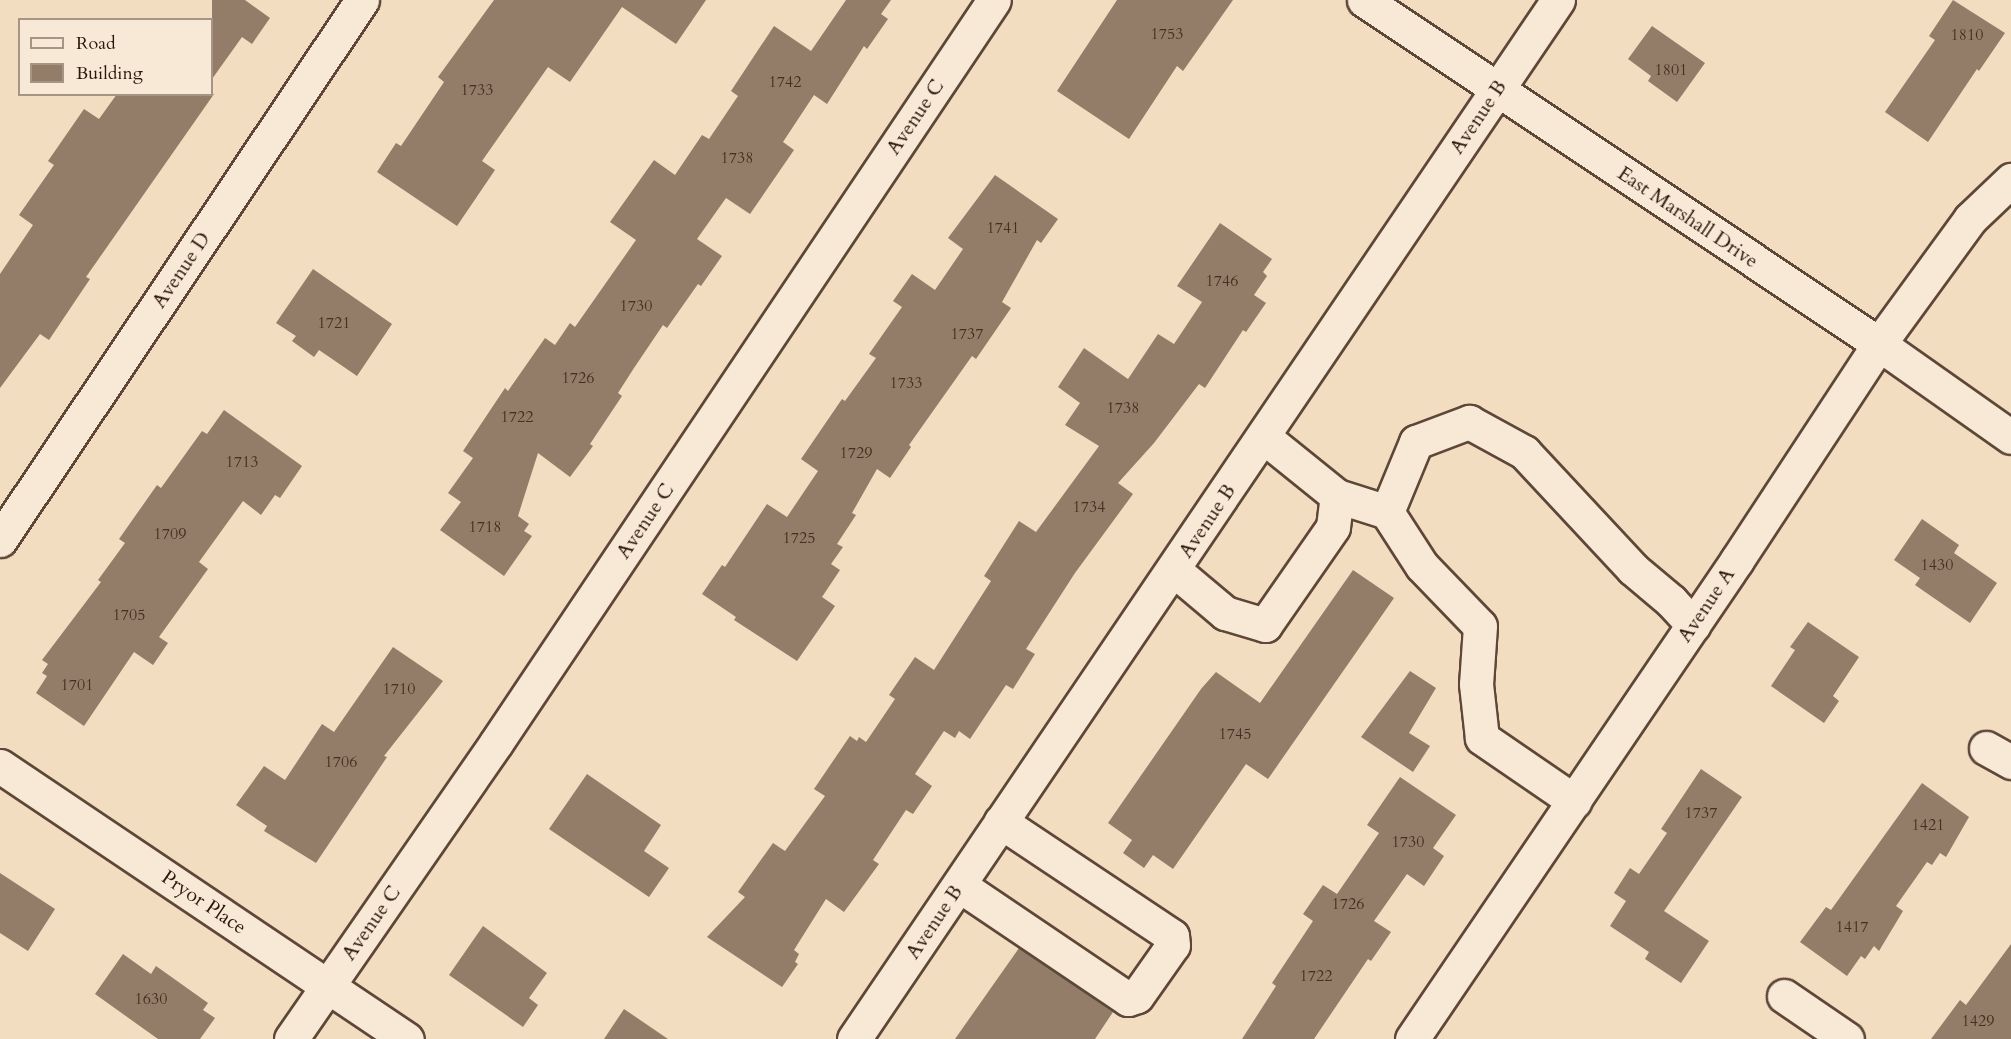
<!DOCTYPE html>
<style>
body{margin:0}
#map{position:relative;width:2011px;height:1039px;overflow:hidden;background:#f2ddc0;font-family:Cardo,serif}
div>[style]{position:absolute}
.building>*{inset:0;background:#937d69}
.roads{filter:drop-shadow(2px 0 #5e4738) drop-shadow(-2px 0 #5e4738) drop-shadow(0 2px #5e4738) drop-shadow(0 -2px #5e4738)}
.minor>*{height:33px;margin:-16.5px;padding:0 16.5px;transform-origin:16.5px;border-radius:16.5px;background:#f7e9d6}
span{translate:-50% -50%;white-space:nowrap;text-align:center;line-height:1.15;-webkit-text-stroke:6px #f7e9d6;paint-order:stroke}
.number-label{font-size:16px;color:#462f22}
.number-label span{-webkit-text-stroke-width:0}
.street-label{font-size:20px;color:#2c150a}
.legend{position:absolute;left:18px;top:18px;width:195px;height:78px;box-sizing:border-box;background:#f7e9d6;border:2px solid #a69484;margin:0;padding:8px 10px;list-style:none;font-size:18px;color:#2c150a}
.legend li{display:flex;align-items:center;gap:12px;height:30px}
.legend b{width:30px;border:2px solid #a69484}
</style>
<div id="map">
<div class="building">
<div style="clip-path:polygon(212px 0,245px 0,270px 18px,252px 44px,242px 37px,212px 79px)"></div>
<div style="clip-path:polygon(494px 0,706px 0,676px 44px,622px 7px,570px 82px,548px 67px,482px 161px,495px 170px,457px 226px,377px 172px,396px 143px,401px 146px,444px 82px,438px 77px)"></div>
<div style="clip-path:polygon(846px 0,891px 0,881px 14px,888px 19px,867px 49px,864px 46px,827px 104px,814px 95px,783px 142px,794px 150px,750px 214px,726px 198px,697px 239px,722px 256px,701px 286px,698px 284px,667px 328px,663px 325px,634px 368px,618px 393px,622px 396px,590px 444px,593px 446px,570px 477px,538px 453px,518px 516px,529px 524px,524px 531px,532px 536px,504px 576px,440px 530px,461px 502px,448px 493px,473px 458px,463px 451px,505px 388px,508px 391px,545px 338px,555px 345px,570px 323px,575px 327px,636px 240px,610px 222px,654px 160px,675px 175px,702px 135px,709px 139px,738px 96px,731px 91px,774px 26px,811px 51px)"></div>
<div style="clip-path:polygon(1117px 0,1233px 0,1183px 71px,1177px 66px,1129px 139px,1057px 91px)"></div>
<div style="clip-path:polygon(1953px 0,2005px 33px,1979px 71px,1977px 69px,1928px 142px,1885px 112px,1935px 40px,1929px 36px)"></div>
<div style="clip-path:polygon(1652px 26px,1705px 63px,1677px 102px,1648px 81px,1651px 76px,1628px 59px)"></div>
<div style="clip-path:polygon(117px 94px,214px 94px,86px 277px,90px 279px,49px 340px,40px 334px,0 388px,0 274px,33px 225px,19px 215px,54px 165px,48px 161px,84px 109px,99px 119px)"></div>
<div style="clip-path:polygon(995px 175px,1058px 219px,1041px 243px,1037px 240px,1002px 302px,1011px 308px,976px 359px,972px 356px,909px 445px,911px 447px,890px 478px,877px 469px,852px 513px,856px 515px,837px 544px,843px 547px,831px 564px,840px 570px,822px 597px,835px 606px,797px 661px,734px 620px,736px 617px,702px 594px,722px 565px,725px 567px,767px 504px,787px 517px,818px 471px,801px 459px,842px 399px,845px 401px,876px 358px,869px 354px,902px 307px,893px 301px,912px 274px,935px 290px,963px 249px,948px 238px)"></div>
<div style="clip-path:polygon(1220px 223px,1272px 259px,1263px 272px,1267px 276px,1254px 295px,1266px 303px,1246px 332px,1243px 330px,1205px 388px,1199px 384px,1154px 443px,1118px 483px,1133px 494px,1075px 573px,1026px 649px,1035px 654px,1013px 689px,1006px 685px,970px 739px,959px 731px,955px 738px,944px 731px,915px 774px,932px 786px,913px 814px,906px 810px,873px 860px,879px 864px,844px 912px,826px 899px,794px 950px,799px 954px,795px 962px,798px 964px,782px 987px,707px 937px,745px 897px,738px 892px,773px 843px,785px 851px,825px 796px,814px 789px,850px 736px,857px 741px,859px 737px,866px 742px,895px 699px,889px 695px,915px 657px,934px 670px,991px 581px,984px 576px,1019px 521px,1036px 532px,1099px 446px,1065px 425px,1080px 403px,1058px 387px,1084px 348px,1128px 379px,1158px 334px,1174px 344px,1202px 302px,1177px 286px)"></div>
<div style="clip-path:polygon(313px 269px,392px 324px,357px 376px,319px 350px,314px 357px,292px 341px,296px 336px,276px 323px)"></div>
<div style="clip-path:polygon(224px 410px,302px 466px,280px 498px,275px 495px,261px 515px,243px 501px,199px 562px,208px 569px,159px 637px,168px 643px,153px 665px,134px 652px,84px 726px,36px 693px,47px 676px,42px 673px,48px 664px,42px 660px,101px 582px,98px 580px,125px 543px,119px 539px,157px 485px,161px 488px,202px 431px,207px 434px)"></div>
<div style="clip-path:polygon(1922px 519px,1959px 545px,1954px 553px,1997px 583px,1970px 623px,1915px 585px,1920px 578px,1894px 560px)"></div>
<div style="clip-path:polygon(1353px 570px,1394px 598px,1268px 779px,1246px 764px,1173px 869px,1153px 855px,1144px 868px,1123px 853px,1132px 840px,1108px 823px,1201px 689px,1216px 672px,1260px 703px)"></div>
<div style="clip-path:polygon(1808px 622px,1859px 657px,1833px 696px,1839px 701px,1824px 723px,1771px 686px,1795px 650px,1790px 647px)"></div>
<div style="clip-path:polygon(393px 647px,443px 681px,384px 756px,387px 757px,316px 863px,264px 831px,267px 826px,236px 805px,264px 766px,285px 780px,322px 724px,334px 732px)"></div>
<div style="clip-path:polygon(1410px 671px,1436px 688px,1409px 733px,1430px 746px,1413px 772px,1361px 737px)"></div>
<div style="clip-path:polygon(1701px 769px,1742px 797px,1664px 911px,1709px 941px,1681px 983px,1645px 959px,1649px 952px,1610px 926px,1626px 901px,1614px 893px,1630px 868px,1639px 874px,1667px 833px,1661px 829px)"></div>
<div style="clip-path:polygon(587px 774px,661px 825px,644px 851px,669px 868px,649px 897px,549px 829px)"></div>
<div style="clip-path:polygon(1400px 777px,1456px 815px,1433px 848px,1444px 856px,1424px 886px,1407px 874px,1374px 921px,1391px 932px,1371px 961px,1368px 959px,1314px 1039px,1242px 1039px,1276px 986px,1272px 983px,1313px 921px,1303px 914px,1323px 885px,1337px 894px,1379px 833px,1367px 825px)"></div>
<div style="clip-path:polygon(1922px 783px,1969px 817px,1946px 857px,1940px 853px,1932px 865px,1927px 862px,1896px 906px,1903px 911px,1879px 951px,1874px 946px,1865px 959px,1861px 956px,1847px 976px,1800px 942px,1826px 907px,1831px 910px)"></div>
<div style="clip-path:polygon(0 873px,55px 909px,28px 951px,0 933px)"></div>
<div style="clip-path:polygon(483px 926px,547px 973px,529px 998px,538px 1005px,523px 1027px,449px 975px)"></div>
<div style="clip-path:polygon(2011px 944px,2011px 1039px,1931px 1039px,1960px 1000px,1966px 1005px)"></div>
<div style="clip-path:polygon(1019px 948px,1113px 1012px,1095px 1039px,955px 1039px)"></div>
<div style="clip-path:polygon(123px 954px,151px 974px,156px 966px,208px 1003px,203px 1010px,215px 1018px,200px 1039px,158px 1039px,95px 994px)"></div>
<div style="clip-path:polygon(624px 1009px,668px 1039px,604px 1039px)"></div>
</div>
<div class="roads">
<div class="minor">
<div style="left:1364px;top:0;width:619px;rotate:33.74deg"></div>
<div style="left:1879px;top:344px;width:161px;rotate:35.2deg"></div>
<div style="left:1337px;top:496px;width:52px;rotate:17.7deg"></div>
<div style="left:1387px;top:512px;width:64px;rotate:57.1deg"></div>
<div style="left:1422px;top:566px;width:83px;rotate:46deg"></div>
<div style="left:1480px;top:626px;width:58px;rotate:93.9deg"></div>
<div style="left:1476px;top:684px;width:54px;rotate:83.7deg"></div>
<div style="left:1482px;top:738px;width:112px;rotate:34.4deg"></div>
<div style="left:1387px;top:512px;width:76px;rotate:-67.5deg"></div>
<div style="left:1416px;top:442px;width:57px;rotate:-20.7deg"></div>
<div style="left:1469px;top:422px;width:63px;rotate:28.6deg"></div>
<div style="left:1524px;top:452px;width:160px;rotate:47deg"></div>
<div style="left:1633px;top:569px;width:50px;rotate:40.1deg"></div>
<div style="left:1671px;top:601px;width:33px;rotate:47deg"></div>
<div style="left:0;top:540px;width:650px;rotate:-56.16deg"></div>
<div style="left:1174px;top:570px;width:67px;rotate:40.1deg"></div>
<div style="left:1225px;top:613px;width:42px;rotate:16.7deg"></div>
<div style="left:1265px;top:625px;width:119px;rotate:-55.2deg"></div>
<div style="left:1333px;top:527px;width:31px;rotate:-83deg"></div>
<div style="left:1337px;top:496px;width:94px;rotate:-141.1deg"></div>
<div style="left:1986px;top:748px;width:29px;rotate:29deg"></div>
<div style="left:0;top:766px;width:490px;rotate:33.9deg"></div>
<div style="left:959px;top:885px;width:204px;rotate:34deg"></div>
<div style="left:1128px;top:999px;width:9px;rotate:-18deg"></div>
<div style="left:1137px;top:996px;width:62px;rotate:-54.8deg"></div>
<div style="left:1173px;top:945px;width:9px;rotate:-96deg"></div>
<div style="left:1172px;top:936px;width:206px;rotate:-146.3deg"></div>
<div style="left:1784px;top:996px;width:76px;rotate:34.3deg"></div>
<div style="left:291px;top:1039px;width:360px;rotate:-55.3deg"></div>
<div style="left:496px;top:743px;width:894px;rotate:-56.17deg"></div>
<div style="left:854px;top:1039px;width:1255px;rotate:-55.88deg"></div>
<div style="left:1412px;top:1039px;width:579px;rotate:-55.84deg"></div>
<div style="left:1737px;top:560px;width:258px;rotate:-56.7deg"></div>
<div style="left:1879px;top:344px;width:155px;rotate:-53.9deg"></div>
<div style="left:1970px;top:219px;width:57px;rotate:-43.6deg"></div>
</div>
</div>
<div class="number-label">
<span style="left:1167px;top:34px">1753</span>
<span style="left:1967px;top:35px">1810</span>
<span style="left:1671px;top:70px">1801</span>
<span style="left:785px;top:82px">1742</span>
<span style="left:477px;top:90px">1733</span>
<span style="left:737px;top:158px">1738</span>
<span style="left:1003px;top:228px">1741</span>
<span style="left:1222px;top:281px">1746</span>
<span style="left:636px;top:306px">1730</span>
<span style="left:334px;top:323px">1721</span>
<span style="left:967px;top:334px">1737</span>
<span style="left:578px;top:378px">1726</span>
<span style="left:906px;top:383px">1733</span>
<span style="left:1123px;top:408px">1738</span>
<span style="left:517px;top:417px">1722</span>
<span style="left:856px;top:453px">1729</span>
<span style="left:242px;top:462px">1713</span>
<span style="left:1089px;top:507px">1734</span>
<span style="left:485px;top:527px">1718</span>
<span style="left:170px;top:534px">1709</span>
<span style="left:799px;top:538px">1725</span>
<span style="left:1937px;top:565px">1430</span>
<span style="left:129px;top:615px">1705</span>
<span style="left:77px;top:685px">1701</span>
<span style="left:399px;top:689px">1710</span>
<span style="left:1235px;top:734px">1745</span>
<span style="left:341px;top:762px">1706</span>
<span style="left:1701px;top:813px">1737</span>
<span style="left:1928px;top:825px">1421</span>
<span style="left:1408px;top:842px">1730</span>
<span style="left:1348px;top:904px">1726</span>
<span style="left:1852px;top:927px">1417</span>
<span style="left:1316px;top:976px">1722</span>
<span style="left:151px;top:999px">1630</span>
<span style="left:1978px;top:1021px">1429</span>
</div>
<div class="street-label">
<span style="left:915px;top:117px;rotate:-56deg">Avenue C</span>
<span style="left:1478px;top:117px;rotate:-56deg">Avenue B</span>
<span style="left:1688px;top:217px;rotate:34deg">East Marshall Drive</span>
<span style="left:181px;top:270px;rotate:-56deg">Avenue D</span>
<span style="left:645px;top:521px;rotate:-56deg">Avenue C</span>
<span style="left:1207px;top:521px;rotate:-56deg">Avenue B</span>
<span style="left:1706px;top:605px;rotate:-56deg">Avenue A</span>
<span style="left:204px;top:902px;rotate:34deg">Pryor Place</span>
<span style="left:934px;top:922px;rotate:-56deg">Avenue B</span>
<span style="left:371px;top:923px;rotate:-55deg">Avenue C</span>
</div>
<ul class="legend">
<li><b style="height:8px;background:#f7e9d6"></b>Road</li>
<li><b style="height:16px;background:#937d69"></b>Building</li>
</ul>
</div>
